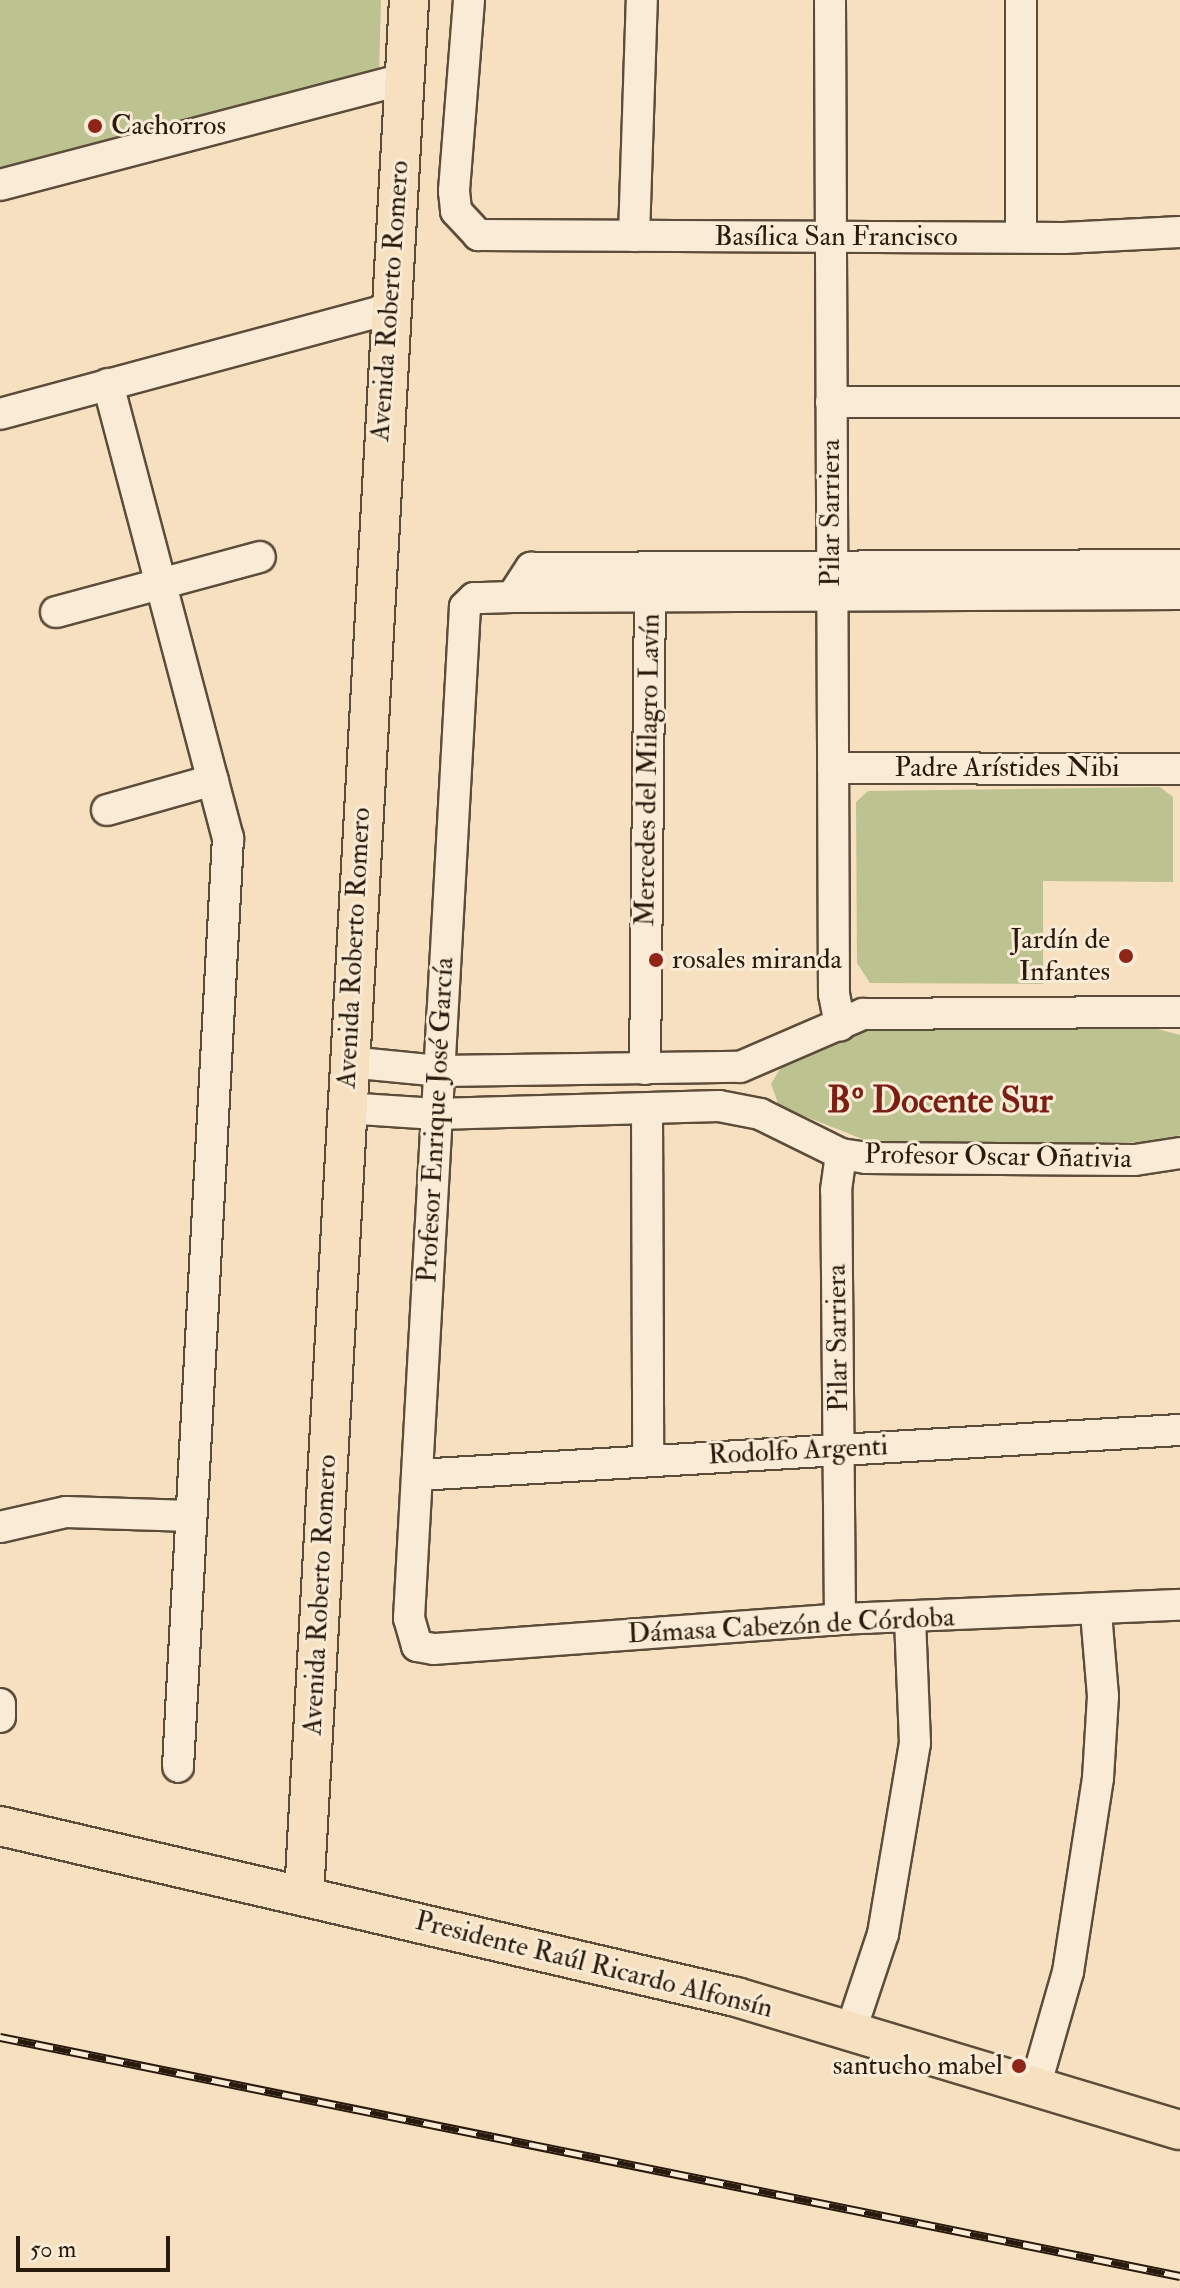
<!DOCTYPE html>
<meta charset="utf-8">
<style>
body{margin:0}
#map{position:relative;width:1180px;height:2288px;overflow:hidden;background:#f6e0bf;font-family:"IM FELL Double Pica",serif}
div>[style]{position:absolute}
.green>*{inset:0;background:#bdc291}
.roads{filter:drop-shadow(2px 0 #5c4c3a) drop-shadow(-2px 0 #5c4c3a) drop-shadow(0 2px #5c4c3a) drop-shadow(0 -2px #5c4c3a)}
.minor>*{height:30px;margin:-15px;padding:0 15px;transform-origin:15px;border-radius:15px;background:#f9ebd5}
.major>*{height:38px;margin:-19px;padding:0 19px;transform-origin:19px;border-radius:19px;background:#f6e0bf}
.rail>*{height:9px;margin-top:-4.5px;transform-origin:0;background:repeating-linear-gradient(90deg,#f9ebd5 0 18px,#281a0d 0 36px);box-sizing:border-box;border-block:2px solid #281a0d}
.dots>*{width:22px;height:22px;translate:-50% -50%;box-sizing:border-box;border:4px solid #f9ebd5;border-radius:50%}
span{translate:-50% -50%;white-space:nowrap;text-align:center;line-height:1.15;-webkit-text-stroke:6px #f9ebd5;paint-order:stroke}
.poi-label{font-size:28px;color:#281a0d}
.left{translate:0 -50%;text-align:left}
.right{translate:-100% -50%;text-align:right}
.street-label{font-size:28px;color:#281a0d}
.district-label{font-size:36px;color:#7a1f14;font-weight:700}
.scale{position:absolute;left:16px;top:2236px;width:154px;height:36px;box-sizing:border-box;border:4px solid #281a0d;border-top:0;padding-left:10px;font-size:24px;line-height:28px;white-space:nowrap;color:#281a0d;-webkit-text-stroke:6px #f9ebd5;paint-order:stroke}
</style>
<div id="map">
<div class="green">
<div style="clip-path:polygon(0 0,381px 0,379px 75px,0 177px)"></div>
<div style="clip-path:polygon(1160px 787px,1173px 797px,1173px 882px,1043px 881px,1043px 984px,870px 983px,857px 963px,856px 802px,868px 791px)"></div>
<div style="clip-path:polygon(1150px 1027px,1180px 1035px,1180px 1135px,1165px 1142px,875px 1144px,779px 1106px,771px 1084px,783px 1064px,871px 1029px)"></div>
</div>
<div class="roads">
<div class="minor">
<div style="left:469px;top:0;width:192px;rotate:94.5deg"></div>
<div style="left:454px;top:191px;width:20px;rotate:84deg"></div>
<div style="left:456px;top:211px;width:33px;rotate:47deg"></div>
<div style="left:478px;top:235px;width:586px;rotate:0.29deg"></div>
<div style="left:1064px;top:238px;width:116px;rotate:-3deg"></div>
<div style="left:830px;top:0;width:994px;rotate:89.77deg"></div>
<div style="left:834px;top:994px;width:32px;rotate:79deg"></div>
<div style="left:0;top:185px;width:418px;rotate:-14.7deg"></div>
<div style="left:634px;top:236px;width:236px;rotate:-88.1deg"></div>
<div style="left:1021px;top:237px;width:237px;rotate:-90deg"></div>
<div style="left:108px;top:384px;width:470px;rotate:75.2deg"></div>
<div style="left:228px;top:838px;width:930px;rotate:93.08deg"></div>
<div style="left:831px;top:402px;width:349px"></div>
<div style="left:0;top:414px;width:402px;rotate:-15.1deg"></div>
<div style="left:1180px;top:594px;width:668px;rotate:179.74deg"></div>
<div style="left:512px;top:597px;width:38px;rotate:178deg"></div>
<div style="left:474px;top:598px;width:13px;rotate:135deg"></div>
<div style="left:465px;top:607px;width:1013px;rotate:93.17deg"></div>
<div style="left:409px;top:1618px;width:29px;rotate:74deg"></div>
<div style="left:417px;top:1646px;width:17px;rotate:10deg"></div>
<div style="left:434px;top:1649px;width:407px;rotate:-4.2deg"></div>
<div style="left:840px;top:1619px;width:340px;rotate:-2.4deg"></div>
<div style="left:512px;top:597px;width:35px;rotate:-57deg"></div>
<div style="left:531px;top:568px;width:649px;rotate:-0.26deg"></div>
<div style="left:56px;top:612px;width:211px;rotate:-15.1deg"></div>
<div style="left:833px;top:768px;width:347px;rotate:0.2deg"></div>
<div style="left:107px;top:810px;width:110px;rotate:-15.8deg"></div>
<div style="left:348px;top:1062px;width:91px;rotate:5.6deg"></div>
<div style="left:439px;top:1071px;width:301px;rotate:-0.8deg"></div>
<div style="left:740px;top:1067px;width:134px;rotate:-23.3deg"></div>
<div style="left:863px;top:1014px;width:317px;rotate:-0.4deg"></div>
<div style="left:645px;top:1069px;width:490px;rotate:-89.4deg"></div>
<div style="left:345px;top:1108px;width:91px;rotate:3.8deg"></div>
<div style="left:436px;top:1114px;width:283px;rotate:-1.6deg"></div>
<div style="left:719px;top:1106px;width:42px;rotate:11deg"></div>
<div style="left:760px;top:1114px;width:90px;rotate:26.3deg"></div>
<div style="left:841px;top:1154px;width:25px;rotate:9deg"></div>
<div style="left:866px;top:1158px;width:269px;rotate:0.4deg"></div>
<div style="left:1135px;top:1160px;width:46px;rotate:-8.8deg"></div>
<div style="left:647px;top:1109px;width:351px;rotate:89.8deg"></div>
<div style="left:417px;top:1475px;width:764px;rotate:-3.38deg"></div>
<div style="left:0;top:1527px;width:68px;rotate:-12.8deg"></div>
<div style="left:66px;top:1512px;width:125px;rotate:1.8deg"></div>
<div style="left:840px;top:1619px;width:429px;rotate:-90.5deg"></div>
<div style="left:836px;top:1190px;width:36px;rotate:-82deg"></div>
<div style="left:0;top:1704px;width:13px;rotate:90deg"></div>
<div style="left:851px;top:2030px;width:101px;rotate:-71.6deg"></div>
<div style="left:883px;top:1934px;width:194px;rotate:-80.5deg"></div>
<div style="left:915px;top:1743px;width:125px;rotate:-92.3deg"></div>
<div style="left:1035px;top:2087px;width:120px;rotate:-74deg"></div>
<div style="left:1068px;top:1972px;width:196px;rotate:-81.2deg"></div>
<div style="left:1098px;top:1778px;width:82px;rotate:-86.5deg"></div>
<div style="left:1103px;top:1696px;width:84px;rotate:-94.8deg"></div>
</div>
<div class="major">
<div style="left:0;top:1826px;width:756px;rotate:13.08deg"></div>
<div style="left:736px;top:1997px;width:463px;rotate:16.7deg"></div>
<div style="left:304px;top:1896px;width:1899px;rotate:-86.83deg"></div>
</div>
</div>
<div class="rail">
<div style="left:0;top:2037px;width:1204px;rotate:11.45deg"></div>
</div>
<div class="dots">
<div style="left:95px;top:126px;background:#8f2418"></div>
<div style="left:1126px;top:956px;background:#8f2418"></div>
<div style="left:656px;top:960px;background:#8f2418"></div>
<div style="left:1019px;top:2066px;background:#8f2418"></div>
</div>
<div class="poi-label">
<span class="left" style="left:111px;top:126px">Cachorros</span>
<span class="right" style="left:1110px;top:956px">Jardín de<br>Infantes</span>
<span class="left" style="left:672px;top:960px">rosales miranda</span>
<span class="right" style="left:1003px;top:2066px">santucho mabel</span>
</div>
<div class="street-label">
<span style="left:836px;top:237px">Basílica San Francisco</span>
<span style="left:390px;top:301px;rotate:-86deg">Avenida Roberto Romero</span>
<span style="left:831px;top:513px;rotate:-90deg">Pilar Sarriera</span>
<span style="left:1007px;top:768px">Padre Arístides Nibi</span>
<span style="left:648px;top:770px;rotate:-89deg">Mercedes del Milagro Lavín</span>
<span style="left:354px;top:948px;rotate:-87deg">Avenida Roberto Romero</span>
<span style="left:436px;top:1120px;rotate:-87deg">Profesor Enrique José García</span>
<span style="left:998px;top:1157px;rotate:1deg">Profesor Oscar Oñativia</span>
<span style="left:838px;top:1338px;rotate:-91deg">Pilar Sarriera</span>
<span style="left:798px;top:1451px;rotate:-3deg">Rodolfo Argenti</span>
<span style="left:320px;top:1595px;rotate:-87deg">Avenida Roberto Romero</span>
<span style="left:791px;top:1626px;rotate:-3deg">Dámasa Cabezón de Córdoba</span>
<span style="left:594px;top:1965px;rotate:14deg">Presidente Raúl Ricardo Alfonsín</span>
</div>
<div class="district-label">
<span style="left:940px;top:1101px">Bº Docente Sur</span>
</div>
<div class="scale">50 m</div>
</div>
